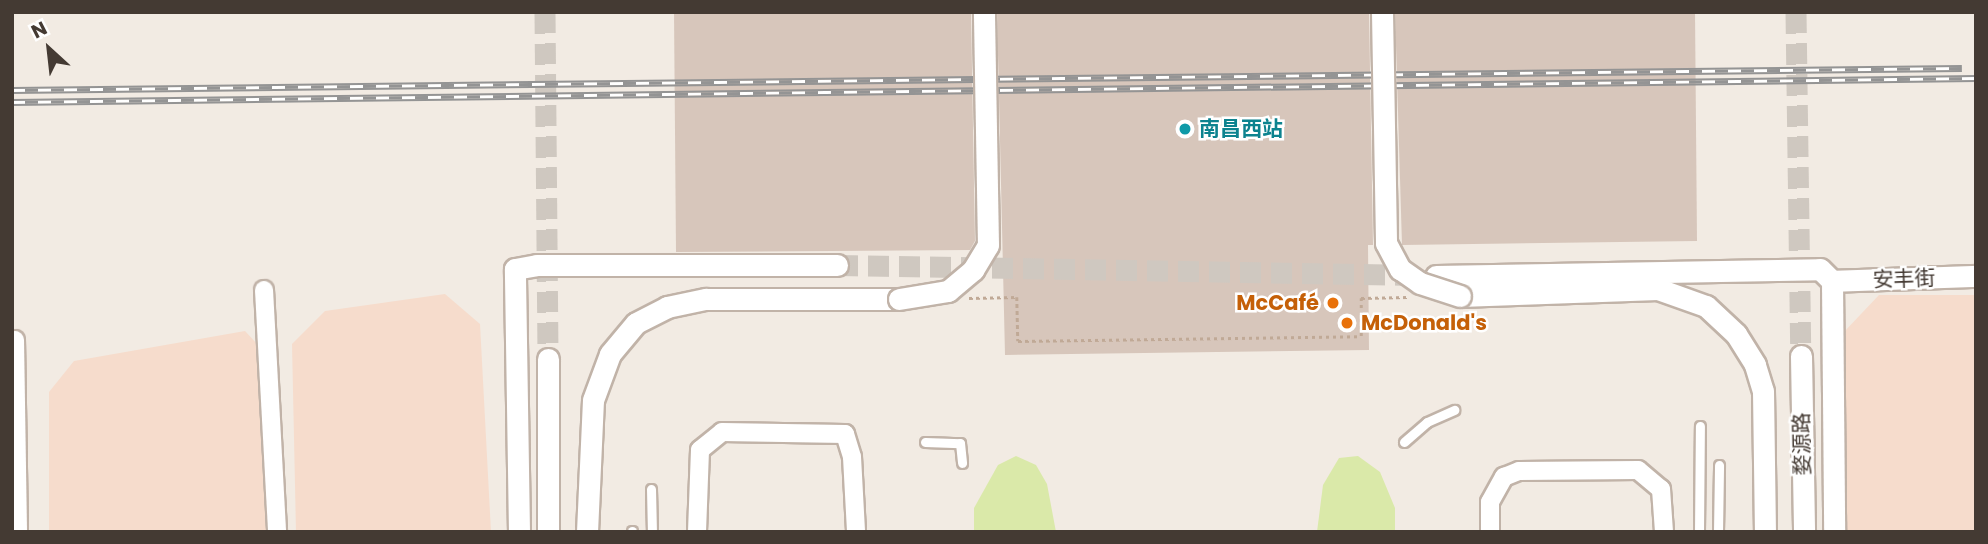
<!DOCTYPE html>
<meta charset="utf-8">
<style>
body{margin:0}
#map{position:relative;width:1988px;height:544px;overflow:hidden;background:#f2ebe3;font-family:Poppins,"Noto Sans SC",sans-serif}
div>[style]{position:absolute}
.commercial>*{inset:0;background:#f6dccc}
.green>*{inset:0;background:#dae9a9}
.building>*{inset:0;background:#d7c6bb}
.tertiary-tunnel>*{height:21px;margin-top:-10.5px;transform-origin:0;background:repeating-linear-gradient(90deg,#cfc8c0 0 21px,transparent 0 31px)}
.path>*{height:2.5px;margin-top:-1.25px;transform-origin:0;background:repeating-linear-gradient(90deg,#c0a996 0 3.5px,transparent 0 7px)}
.roads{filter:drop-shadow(2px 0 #c1b3a8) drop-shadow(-2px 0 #c1b3a8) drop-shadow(0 2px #c1b3a8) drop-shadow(0 -2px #c1b3a8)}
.service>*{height:9px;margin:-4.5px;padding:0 4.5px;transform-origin:4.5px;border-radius:4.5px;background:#fff}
.minor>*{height:18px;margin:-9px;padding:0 9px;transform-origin:9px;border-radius:9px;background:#fff}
.tertiary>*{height:21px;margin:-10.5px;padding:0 10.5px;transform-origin:10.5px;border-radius:10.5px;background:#fff}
.rail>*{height:7px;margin-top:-3.5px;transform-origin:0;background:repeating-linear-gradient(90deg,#fff 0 13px,#949494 0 26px);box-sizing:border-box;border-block:2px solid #949494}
.bridges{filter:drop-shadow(2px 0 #c1b3a8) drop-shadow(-2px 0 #c1b3a8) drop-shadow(0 2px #c1b3a8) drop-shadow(0 -2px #c1b3a8)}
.tertiary-bridge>*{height:21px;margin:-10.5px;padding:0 10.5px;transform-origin:10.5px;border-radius:10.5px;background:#fff}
.dots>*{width:19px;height:19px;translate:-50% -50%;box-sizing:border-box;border:4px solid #fff;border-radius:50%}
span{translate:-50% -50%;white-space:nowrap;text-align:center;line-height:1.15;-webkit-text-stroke:5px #fff;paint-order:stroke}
.culture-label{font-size:21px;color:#0d838f;font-weight:700}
.left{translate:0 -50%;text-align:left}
.street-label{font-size:21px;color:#443a33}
.food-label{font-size:21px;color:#c56008;font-weight:700}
.right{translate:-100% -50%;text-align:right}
.frame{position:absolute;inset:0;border:14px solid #443a33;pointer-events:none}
.north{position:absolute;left:14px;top:14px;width:70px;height:70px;-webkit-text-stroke:5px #fff;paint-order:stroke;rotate:333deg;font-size:19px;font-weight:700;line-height:28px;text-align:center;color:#443a33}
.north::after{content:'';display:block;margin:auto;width:24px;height:32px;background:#443a33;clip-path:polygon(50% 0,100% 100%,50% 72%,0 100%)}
</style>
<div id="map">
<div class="commercial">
<div style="clip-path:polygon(445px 294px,480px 324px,491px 532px,296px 532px,292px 344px,325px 311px)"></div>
<div style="clip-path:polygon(1879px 295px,1976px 295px,1976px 532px,1839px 532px,1843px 333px)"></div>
<div style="clip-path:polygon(245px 331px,271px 359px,269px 532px,49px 532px,49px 392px,74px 361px)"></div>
</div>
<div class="green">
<div style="clip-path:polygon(1016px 456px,1036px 465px,1047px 484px,1056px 532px,974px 532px,974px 508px,998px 465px)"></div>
<div style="clip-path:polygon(1358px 456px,1380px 472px,1395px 508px,1395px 532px,1317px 532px,1323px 485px,1339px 458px)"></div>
</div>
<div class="building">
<div style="clip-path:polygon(674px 12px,971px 12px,975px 241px,970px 250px,676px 252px)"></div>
<div style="clip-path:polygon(997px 12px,1369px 12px,1373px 245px,1368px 245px,1369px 350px,1005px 355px)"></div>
<div style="clip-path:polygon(1395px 12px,1695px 12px,1697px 241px,1402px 245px)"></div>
</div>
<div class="tertiary-tunnel">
<div style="left:545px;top:12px;width:347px;rotate:89.5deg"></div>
<div style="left:1796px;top:12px;width:344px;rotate:89.2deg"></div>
<div style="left:837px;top:265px;width:582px;rotate:0.98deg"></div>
</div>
<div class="path">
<div style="left:969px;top:298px;width:48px;rotate:-1.2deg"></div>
<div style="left:1017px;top:297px;width:44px;rotate:88.7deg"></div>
<div style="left:1018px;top:341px;width:343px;rotate:-0.8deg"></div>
<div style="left:1361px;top:336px;width:38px;rotate:-90deg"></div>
<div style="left:1361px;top:298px;width:47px;rotate:-1.2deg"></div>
</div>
<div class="roads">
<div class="service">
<div style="left:925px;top:442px;width:35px;rotate:2deg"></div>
<div style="left:960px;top:443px;width:20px;rotate:84deg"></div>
<div style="left:1404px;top:442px;width:30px;rotate:-41deg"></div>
<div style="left:1427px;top:422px;width:30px;rotate:-24deg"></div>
<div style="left:651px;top:489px;width:43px;rotate:88.7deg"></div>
<div style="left:632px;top:531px;width:1px;rotate:90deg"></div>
<div style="left:1699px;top:532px;width:106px;rotate:-89.5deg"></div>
<div style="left:1718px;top:532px;width:67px;rotate:-89.1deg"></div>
</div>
<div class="minor">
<div style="left:264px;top:290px;width:242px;rotate:86.9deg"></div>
<div style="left:15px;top:340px;width:192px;rotate:89.1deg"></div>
<div style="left:697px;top:532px;width:82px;rotate:-87.9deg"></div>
<div style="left:700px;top:450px;width:28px;rotate:-39deg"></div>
<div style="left:722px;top:432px;width:123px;rotate:0.9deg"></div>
<div style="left:845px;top:434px;width:24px;rotate:73deg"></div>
<div style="left:852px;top:457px;width:75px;rotate:86.9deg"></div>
<div style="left:1490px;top:532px;width:30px;rotate:-90deg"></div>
<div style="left:1490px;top:502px;width:29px;rotate:-61deg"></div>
<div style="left:1504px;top:477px;width:16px;rotate:-22deg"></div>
<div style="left:1519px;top:471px;width:119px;rotate:-0.5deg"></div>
<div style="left:1638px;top:470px;width:30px;rotate:40deg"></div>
<div style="left:1661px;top:489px;width:43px;rotate:86deg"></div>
</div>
<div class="tertiary">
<div style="left:1436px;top:276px;width:384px;rotate:-1deg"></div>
<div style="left:1820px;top:269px;width:17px;rotate:45deg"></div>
<div style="left:1832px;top:281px;width:251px;rotate:89.5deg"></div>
<div style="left:1832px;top:281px;width:144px;rotate:-2deg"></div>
<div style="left:1460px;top:296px;width:198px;rotate:-2deg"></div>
<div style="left:1658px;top:289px;width:51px;rotate:19.5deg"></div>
<div style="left:1706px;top:306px;width:41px;rotate:43deg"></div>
<div style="left:1736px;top:334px;width:36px;rotate:58deg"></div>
<div style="left:1755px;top:365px;width:27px;rotate:73deg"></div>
<div style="left:1763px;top:391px;width:141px;rotate:89.2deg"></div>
<div style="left:1801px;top:356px;width:176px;rotate:89deg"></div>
<div style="left:519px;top:532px;width:263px;rotate:-90.9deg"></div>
<div style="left:515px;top:269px;width:22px;rotate:-10deg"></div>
<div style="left:537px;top:265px;width:300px"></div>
<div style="left:548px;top:532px;width:173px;rotate:-90deg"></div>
<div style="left:587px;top:532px;width:132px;rotate:-87.4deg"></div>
<div style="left:593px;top:400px;width:49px;rotate:-69.7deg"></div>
<div style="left:610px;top:354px;width:40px;rotate:-50deg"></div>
<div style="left:636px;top:323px;width:35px;rotate:-27deg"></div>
<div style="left:667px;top:307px;width:40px;rotate:-12deg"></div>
<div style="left:706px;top:299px;width:193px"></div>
</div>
</div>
<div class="rail">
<div style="left:12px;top:90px;width:1950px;rotate:-0.65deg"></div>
<div style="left:12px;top:102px;width:1964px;rotate:-0.7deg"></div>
</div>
<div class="bridges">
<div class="tertiary-bridge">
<div style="left:1382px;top:12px;width:231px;rotate:89deg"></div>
<div style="left:1386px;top:243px;width:30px;rotate:62deg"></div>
<div style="left:1400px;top:269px;width:24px;rotate:35deg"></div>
<div style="left:1420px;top:283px;width:42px;rotate:18deg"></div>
<div style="left:899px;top:299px;width:50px;rotate:-9.3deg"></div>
<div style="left:948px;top:291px;width:33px;rotate:-40deg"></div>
<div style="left:973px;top:270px;width:29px;rotate:-59deg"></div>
<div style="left:988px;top:245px;width:233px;rotate:-91deg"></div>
</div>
</div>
<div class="dots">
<div style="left:1185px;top:129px;background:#0f9aa8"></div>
<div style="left:1333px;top:303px;background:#e8710a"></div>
<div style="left:1347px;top:323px;background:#e8710a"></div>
</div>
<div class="culture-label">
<span class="left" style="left:1199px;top:129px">南昌西站</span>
</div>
<div class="street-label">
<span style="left:1904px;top:279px;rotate:-2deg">安丰街</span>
<span style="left:1802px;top:444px;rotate:-91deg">婺源路</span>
</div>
<div class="food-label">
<span class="right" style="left:1319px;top:303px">McCafé</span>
<span class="left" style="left:1361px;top:323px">McDonald's</span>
</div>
<div class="frame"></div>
<div class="north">N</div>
</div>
